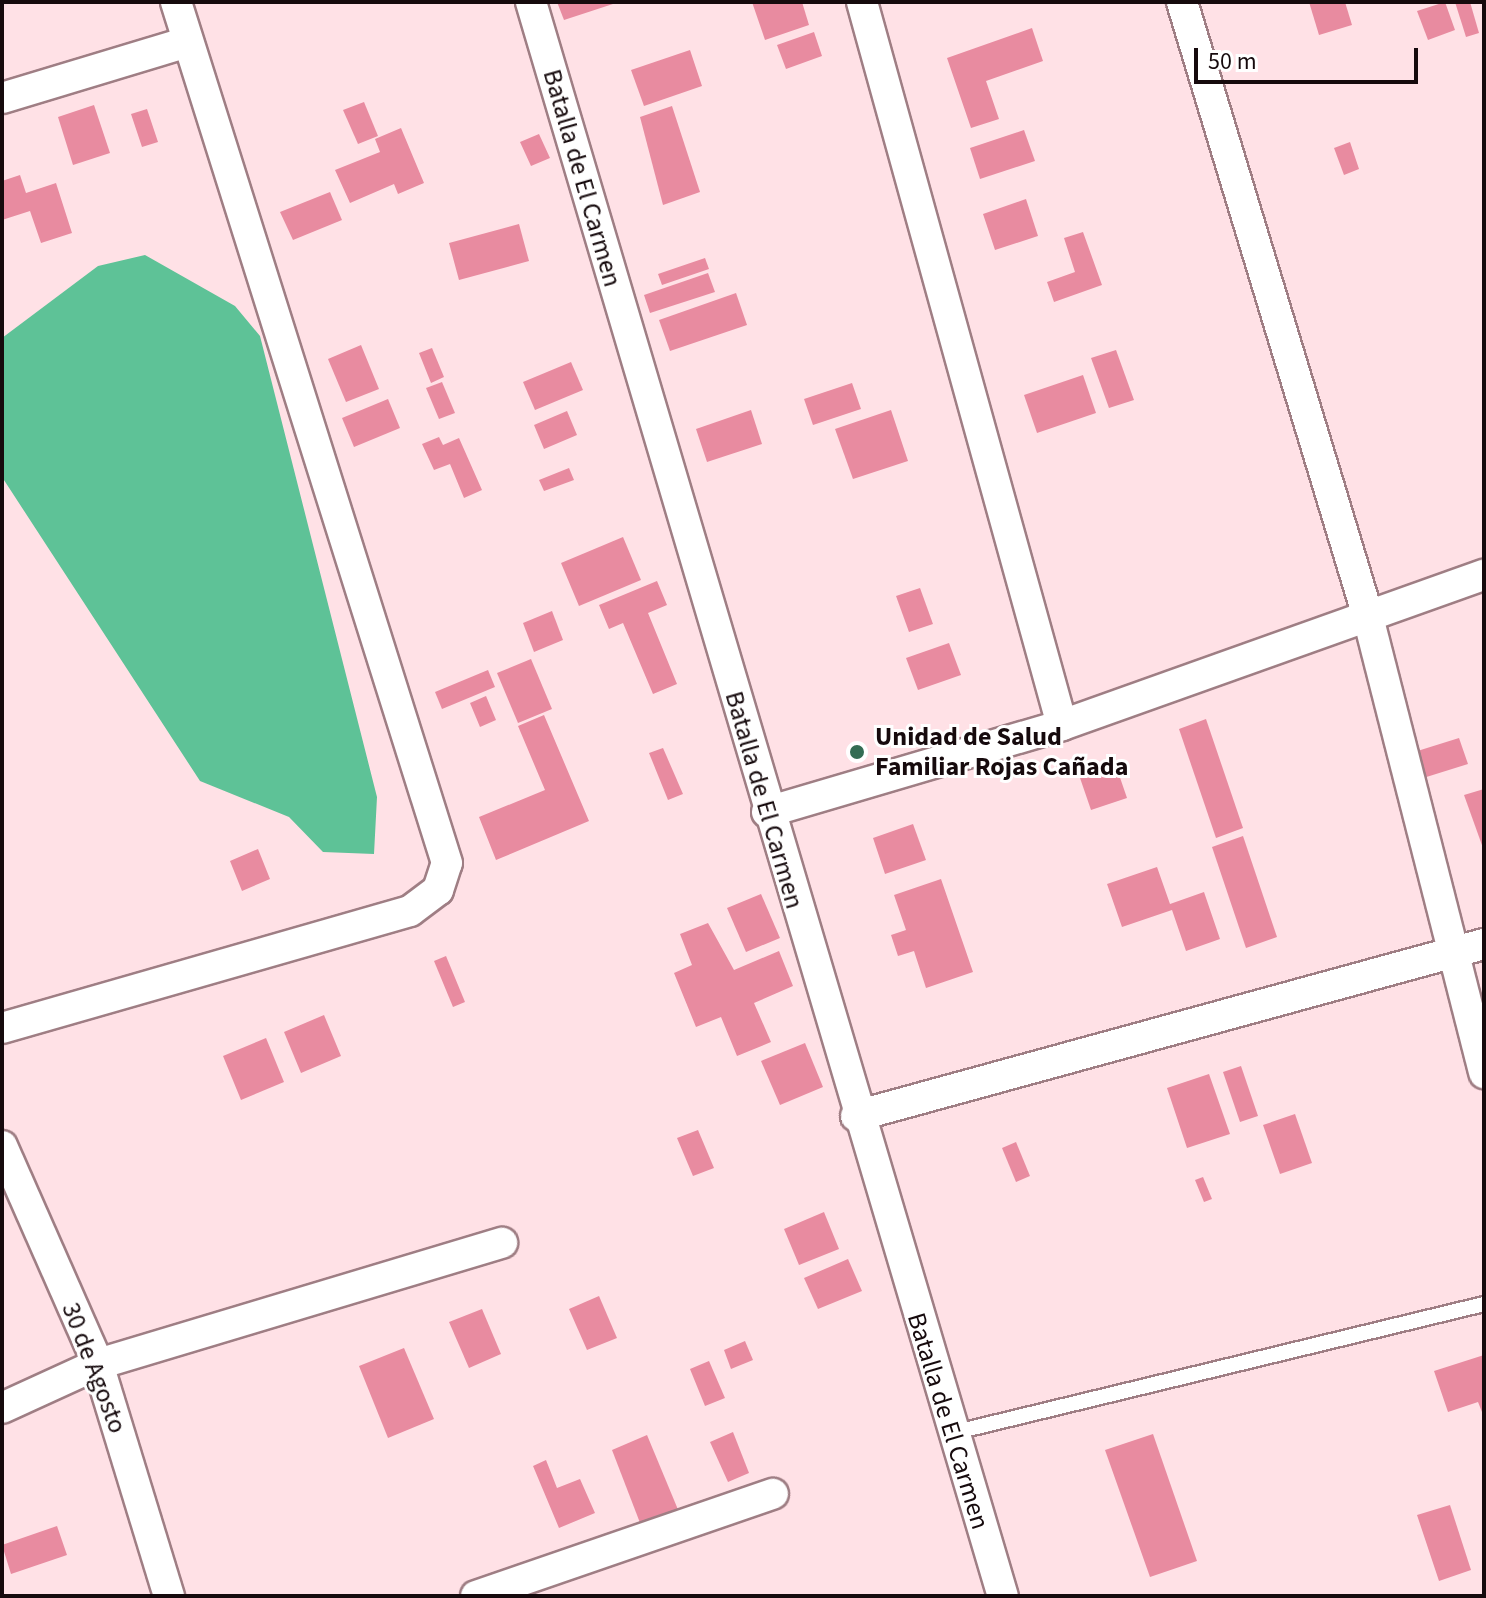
<!DOCTYPE html>
<meta charset="utf-8">
<style>
body{margin:0}
#map{position:relative;width:1486px;height:1598px;overflow:hidden;background:#ffe1e6;font-family:"Source Sans 3",sans-serif}
div>[style]{position:absolute}
.forest>*{inset:0;background:#5ec297}
.building>*{inset:0;background:#e88ba0}
.roads{filter:drop-shadow(2px 0 #9f7e84) drop-shadow(-2px 0 #9f7e84) drop-shadow(0 2px #9f7e84) drop-shadow(0 -2px #9f7e84)}
.service>*{height:14px;margin:-7px;padding:0 7px;transform-origin:7px;border-radius:7px;background:#fff}
.minor>*{height:30px;margin:-15px;padding:0 15px;transform-origin:15px;border-radius:15px;background:#fff}
.dots>*{width:22px;height:22px;translate:-50% -50%;box-sizing:border-box;border:4px solid #fff;border-radius:50%}
span{translate:-50% -50%;white-space:nowrap;text-align:center;line-height:1.15;-webkit-text-stroke:6px #fff;paint-order:stroke}
.street-label{font-size:26px;color:#160a0d}
.poi-label{font-size:26px;color:#160a0d;font-weight:700}
.left{translate:0 -50%;text-align:left}
.frame{position:absolute;inset:0;border:4px solid #160a0d;pointer-events:none}
.scale{position:absolute;left:1194px;top:48px;width:224px;height:36px;box-sizing:border-box;border:4px solid #160a0d;border-top:0;padding-left:10px;font-size:24px;line-height:28px;white-space:nowrap;color:#160a0d;-webkit-text-stroke:6px #fff;paint-order:stroke}
</style>
<div id="map">
<div class="forest">
<div style="clip-path:polygon(145px 255px,235px 306px,260px 336px,377px 797px,374px 854px,323px 852px,289px 817px,200px 781px,2px 477px,2px 338px,98px 266px)"></div>
</div>
<div class="building">
<div style="clip-path:polygon(557px 2px,615px 2px,616px 3px,564px 20px)"></div>
<div style="clip-path:polygon(752px 2px,802px 2px,809px 25px,765px 40px)"></div>
<div style="clip-path:polygon(1309px 2px,1345px 2px,1352px 25px,1319px 35px)"></div>
<div style="clip-path:polygon(1445px 2px,1455px 30px,1428px 40px,1417px 11px)"></div>
<div style="clip-path:polygon(1455px 2px,1470px 2px,1479px 33px,1466px 37px)"></div>
<div style="clip-path:polygon(1032px 28px,1043px 61px,986px 81px,999px 119px,971px 128px,947px 58px)"></div>
<div style="clip-path:polygon(814px 32px,822px 56px,786px 69px,777px 45px)"></div>
<div style="clip-path:polygon(690px 50px,702px 86px,644px 106px,631px 70px)"></div>
<div style="clip-path:polygon(364px 102px,378px 136px,358px 144px,343px 110px)"></div>
<div style="clip-path:polygon(94px 105px,110px 153px,73px 165px,58px 117px)"></div>
<div style="clip-path:polygon(672px 106px,700px 192px,663px 205px,640px 117px)"></div>
<div style="clip-path:polygon(147px 109px,158px 142px,142px 147px,131px 114px)"></div>
<div style="clip-path:polygon(401px 128px,424px 183px,398px 194px,394px 184px,350px 203px,335px 170px,380px 152px,375px 139px)"></div>
<div style="clip-path:polygon(1024px 130px,1035px 161px,980px 179px,970px 148px)"></div>
<div style="clip-path:polygon(539px 134px,550px 158px,531px 166px,520px 142px)"></div>
<div style="clip-path:polygon(1350px 142px,1359px 169px,1344px 175px,1334px 148px)"></div>
<div style="clip-path:polygon(20px 175px,26px 193px,56px 183px,72px 233px,41px 243px,30px 211px,2px 220px,2px 181px)"></div>
<div style="clip-path:polygon(330px 192px,342px 220px,293px 240px,280px 212px)"></div>
<div style="clip-path:polygon(1026px 199px,1038px 236px,995px 250px,983px 214px)"></div>
<div style="clip-path:polygon(519px 224px,529px 261px,459px 280px,449px 243px)"></div>
<div style="clip-path:polygon(1083px 232px,1102px 285px,1054px 302px,1047px 282px,1075px 272px,1064px 238px)"></div>
<div style="clip-path:polygon(705px 258px,709px 269px,662px 285px,658px 274px)"></div>
<div style="clip-path:polygon(708px 273px,715px 292px,650px 313px,644px 295px)"></div>
<div style="clip-path:polygon(736px 293px,747px 325px,670px 351px,659px 320px)"></div>
<div style="clip-path:polygon(361px 345px,379px 389px,346px 402px,328px 359px)"></div>
<div style="clip-path:polygon(432px 348px,444px 377px,431px 383px,419px 353px)"></div>
<div style="clip-path:polygon(1116px 350px,1134px 400px,1109px 408px,1091px 358px)"></div>
<div style="clip-path:polygon(571px 362px,583px 390px,535px 410px,523px 382px)"></div>
<div style="clip-path:polygon(1083px 375px,1096px 413px,1037px 433px,1024px 395px)"></div>
<div style="clip-path:polygon(442px 382px,455px 413px,439px 419px,426px 388px)"></div>
<div style="clip-path:polygon(852px 383px,861px 409px,813px 425px,804px 399px)"></div>
<div style="clip-path:polygon(388px 399px,400px 428px,354px 447px,342px 418px)"></div>
<div style="clip-path:polygon(751px 410px,762px 444px,707px 462px,696px 429px)"></div>
<div style="clip-path:polygon(891px 410px,908px 461px,853px 479px,835px 429px)"></div>
<div style="clip-path:polygon(567px 411px,577px 435px,544px 449px,534px 425px)"></div>
<div style="clip-path:polygon(439px 437px,443px 445px,459px 438px,482px 490px,464px 498px,450px 464px,434px 470px,422px 444px)"></div>
<div style="clip-path:polygon(569px 468px,574px 480px,544px 491px,539px 480px)"></div>
<div style="clip-path:polygon(623px 537px,641px 580px,579px 606px,561px 563px)"></div>
<div style="clip-path:polygon(657px 581px,667px 605px,648px 613px,677px 684px,653px 694px,623px 623px,609px 629px,599px 605px)"></div>
<div style="clip-path:polygon(920px 588px,933px 624px,909px 632px,896px 596px)"></div>
<div style="clip-path:polygon(552px 611px,563px 640px,534px 652px,523px 623px)"></div>
<div style="clip-path:polygon(949px 643px,961px 675px,918px 690px,906px 658px)"></div>
<div style="clip-path:polygon(531px 659px,552px 709px,518px 723px,497px 673px)"></div>
<div style="clip-path:polygon(488px 670px,495px 687px,442px 709px,435px 692px)"></div>
<div style="clip-path:polygon(486px 696px,496px 720px,480px 727px,470px 703px)"></div>
<div style="clip-path:polygon(544px 715px,589px 821px,496px 860px,479px 817px,545px 790px,518px 726px)"></div>
<div style="clip-path:polygon(1206px 719px,1243px 828px,1216px 838px,1179px 729px)"></div>
<div style="clip-path:polygon(1459px 738px,1468px 764px,1420px 779px,1411px 753px)"></div>
<div style="clip-path:polygon(663px 748px,683px 794px,668px 800px,649px 753px)"></div>
<div style="clip-path:polygon(1115px 763px,1127px 798px,1091px 810px,1079px 775px)"></div>
<div style="clip-path:polygon(1484px 789px,1484px 848px,1483px 848px,1464px 795px)"></div>
<div style="clip-path:polygon(913px 824px,926px 860px,885px 874px,873px 838px)"></div>
<div style="clip-path:polygon(1243px 836px,1277px 937px,1246px 948px,1212px 847px)"></div>
<div style="clip-path:polygon(258px 849px,270px 879px,242px 891px,230px 861px)"></div>
<div style="clip-path:polygon(1157px 867px,1170px 904px,1204px 892px,1220px 939px,1186px 951px,1172px 910px,1122px 927px,1107px 884px)"></div>
<div style="clip-path:polygon(941px 879px,973px 972px,926px 988px,914px 951px,898px 956px,891px 935px,906px 930px,894px 895px)"></div>
<div style="clip-path:polygon(761px 894px,780px 938px,746px 952px,727px 908px)"></div>
<div style="clip-path:polygon(708px 923px,734px 970px,779px 951px,793px 986px,754px 1003px,771px 1042px,737px 1056px,721px 1017px,696px 1027px,674px 973px,692px 965px,680px 934px)"></div>
<div style="clip-path:polygon(446px 956px,465px 1002px,453px 1007px,434px 961px)"></div>
<div style="clip-path:polygon(324px 1015px,341px 1056px,301px 1073px,284px 1032px)"></div>
<div style="clip-path:polygon(266px 1038px,284px 1082px,241px 1100px,223px 1056px)"></div>
<div style="clip-path:polygon(805px 1043px,823px 1087px,780px 1105px,761px 1061px)"></div>
<div style="clip-path:polygon(1241px 1066px,1258px 1116px,1240px 1122px,1223px 1072px)"></div>
<div style="clip-path:polygon(1209px 1074px,1230px 1134px,1187px 1148px,1167px 1088px)"></div>
<div style="clip-path:polygon(1295px 1114px,1312px 1163px,1280px 1174px,1263px 1125px)"></div>
<div style="clip-path:polygon(698px 1130px,714px 1168px,693px 1176px,677px 1138px)"></div>
<div style="clip-path:polygon(1016px 1142px,1030px 1176px,1016px 1182px,1002px 1148px)"></div>
<div style="clip-path:polygon(1203px 1177px,1212px 1199px,1204px 1202px,1195px 1180px)"></div>
<div style="clip-path:polygon(824px 1212px,839px 1249px,799px 1265px,784px 1229px)"></div>
<div style="clip-path:polygon(848px 1259px,862px 1291px,818px 1309px,804px 1278px)"></div>
<div style="clip-path:polygon(599px 1296px,617px 1338px,587px 1350px,569px 1309px)"></div>
<div style="clip-path:polygon(482px 1309px,501px 1354px,469px 1368px,449px 1322px)"></div>
<div style="clip-path:polygon(745px 1341px,753px 1360px,731px 1369px,724px 1350px)"></div>
<div style="clip-path:polygon(404px 1348px,434px 1419px,388px 1438px,359px 1366px)"></div>
<div style="clip-path:polygon(1484px 1355px,1484px 1417px,1478px 1402px,1448px 1412px,1434px 1371px)"></div>
<div style="clip-path:polygon(709px 1361px,725px 1398px,705px 1406px,690px 1369px)"></div>
<div style="clip-path:polygon(733px 1432px,749px 1473px,728px 1482px,710px 1442px)"></div>
<div style="clip-path:polygon(1153px 1434px,1197px 1561px,1150px 1577px,1105px 1450px)"></div>
<div style="clip-path:polygon(647px 1435px,679px 1512px,642px 1528px,612px 1450px)"></div>
<div style="clip-path:polygon(546px 1460px,557px 1488px,580px 1479px,595px 1513px,559px 1528px,533px 1466px)"></div>
<div style="clip-path:polygon(1450px 1505px,1471px 1570px,1439px 1581px,1417px 1515px)"></div>
<div style="clip-path:polygon(57px 1526px,67px 1555px,11px 1574px,2px 1545px)"></div>
</div>
<div class="roads">
<div class="service">
<div style="left:952px;top:1433px;width:547px;rotate:-13.63deg"></div>
</div>
<div class="minor">
<div style="left:531px;top:2px;width:1662px;rotate:73.51deg"></div>
<div style="left:862px;top:2px;width:750px;rotate:74.54deg"></div>
<div style="left:1182px;top:2px;width:638px;rotate:73.15deg"></div>
<div style="left:1367px;top:613px;width:475px;rotate:75.7deg"></div>
<div style="left:2px;top:98px;width:194px;rotate:-16.8deg"></div>
<div style="left:767px;top:812px;width:308px;rotate:-16.4deg"></div>
<div style="left:1062px;top:725px;width:448px;rotate:-19.6deg"></div>
<div style="left:2px;top:1028px;width:424px;rotate:-16deg"></div>
<div style="left:410px;top:911px;width:35px;rotate:-37deg"></div>
<div style="left:438px;top:890px;width:28px;rotate:-72deg"></div>
<div style="left:447px;top:863px;width:903px;rotate:-107.47deg"></div>
<div style="left:856px;top:1116px;width:651px;rotate:-15.32deg"></div>
<div style="left:2px;top:1146px;width:238px;rotate:66.2deg"></div>
<div style="left:98px;top:1364px;width:243px;rotate:73deg"></div>
<div style="left:2px;top:1408px;width:106px;rotate:-24.6deg"></div>
<div style="left:98px;top:1364px;width:422px;rotate:-16.7deg"></div>
<div style="left:476px;top:1596px;width:314px;rotate:-19deg"></div>
</div>
</div>
<div class="dots">
<div style="left:857px;top:752px;background:#346c53"></div>
</div>
<div class="street-label">
<span style="left:582px;top:178px;rotate:74deg">Batalla de El Carmen</span>
<span style="left:764px;top:800px;rotate:74deg">Batalla de El Carmen</span>
<span style="left:94px;top:1368px;rotate:69deg">30 de Agosto</span>
<span style="left:948px;top:1421px;rotate:73deg">Batalla de El Carmen</span>
</div>
<div class="poi-label">
<span class="left" style="left:875px;top:752px">Unidad de Salud<br>Familiar Rojas Cañada</span>
</div>
<div class="frame"></div>
<div class="scale">50 m</div>
</div>
